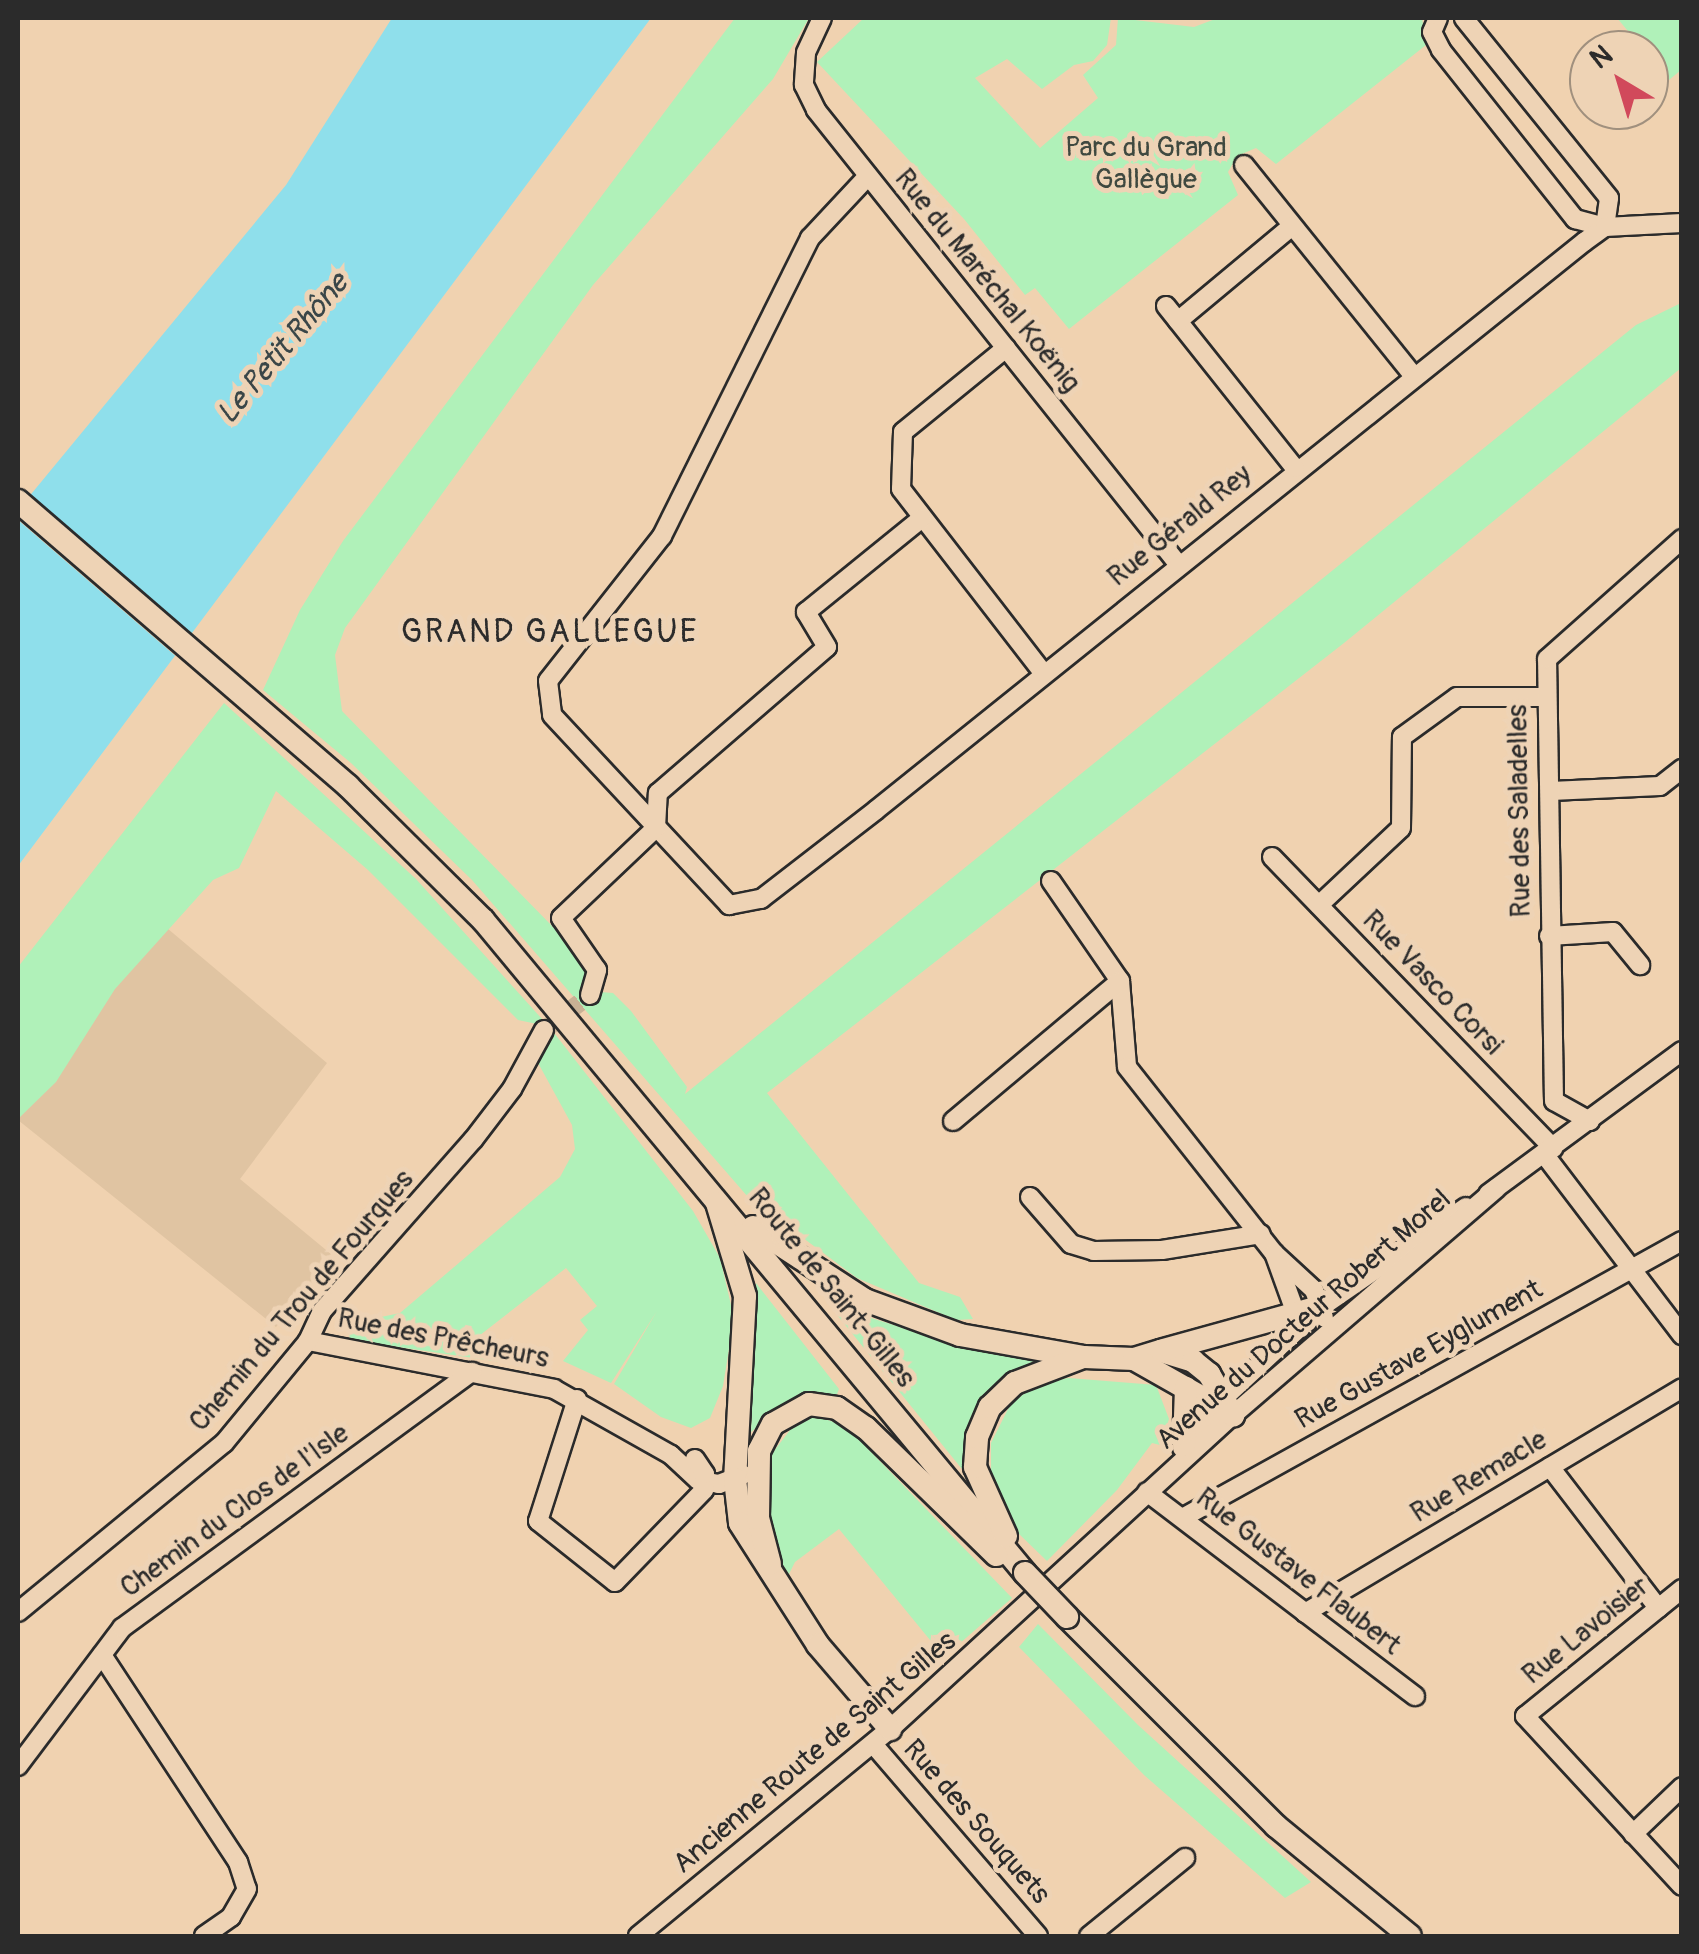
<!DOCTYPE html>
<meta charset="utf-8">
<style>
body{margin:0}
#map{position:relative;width:1699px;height:1954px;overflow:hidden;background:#f0d2b0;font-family:Pangolin,sans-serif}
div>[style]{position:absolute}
.built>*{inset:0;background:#e0c4a2}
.green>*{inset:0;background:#b0f1b9}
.water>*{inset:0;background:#8fdfeb}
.pier>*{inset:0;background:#f0d2b0}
.minor-tunnel>*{height:18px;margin-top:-9px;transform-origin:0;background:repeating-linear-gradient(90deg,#c9b195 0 18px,transparent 0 27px)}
.roads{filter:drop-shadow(2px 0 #2b2b2b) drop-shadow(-2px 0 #2b2b2b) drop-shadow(0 2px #2b2b2b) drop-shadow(0 -2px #2b2b2b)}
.minor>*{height:18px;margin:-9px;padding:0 9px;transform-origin:9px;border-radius:9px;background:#eed3b5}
.major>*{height:22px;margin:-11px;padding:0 11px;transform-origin:11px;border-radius:11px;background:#eed3b5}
.bridges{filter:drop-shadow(2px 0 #2b2b2b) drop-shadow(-2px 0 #2b2b2b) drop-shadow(0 2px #2b2b2b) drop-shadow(0 -2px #2b2b2b)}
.major-bridge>*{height:22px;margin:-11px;padding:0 11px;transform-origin:11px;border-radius:11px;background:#eed3b5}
span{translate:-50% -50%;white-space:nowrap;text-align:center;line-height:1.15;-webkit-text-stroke:10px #eed3b5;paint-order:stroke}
.park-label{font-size:28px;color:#3f4940}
.street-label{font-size:28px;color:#2b2b2b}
.water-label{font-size:30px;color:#3a4648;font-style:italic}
.quarter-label{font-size:32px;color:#2b2b2b;letter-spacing:2.5px}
.frame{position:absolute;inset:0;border:20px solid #2b2b2b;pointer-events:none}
.north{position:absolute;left:1569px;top:30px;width:100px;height:100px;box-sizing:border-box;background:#eed3b5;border:2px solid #a0907e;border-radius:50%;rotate:322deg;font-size:28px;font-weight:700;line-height:40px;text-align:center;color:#2b2b2b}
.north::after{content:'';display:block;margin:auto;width:35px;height:45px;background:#d1495b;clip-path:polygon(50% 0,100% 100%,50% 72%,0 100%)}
</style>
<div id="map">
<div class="built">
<div style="clip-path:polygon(161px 923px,327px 1063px,240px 1179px,337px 1259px,276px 1327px,18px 1120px,18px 1081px)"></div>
</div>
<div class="green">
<div style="clip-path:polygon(735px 18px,809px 18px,773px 79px,593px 285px,345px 628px,335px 655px,342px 711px,555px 929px,600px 992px,613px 993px,631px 1011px,687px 1087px,685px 1094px,1636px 325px,1681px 303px,1681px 368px,1344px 643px,767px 1093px,919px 1283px,960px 1297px,973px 1319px,956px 1320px,857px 1278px,748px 1197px,472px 880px,351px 763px,263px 690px,300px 610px,343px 541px)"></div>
<div style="clip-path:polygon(864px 18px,1111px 18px,1107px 45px,1093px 61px,1074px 65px,1042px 89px,1007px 59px,975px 78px,1040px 148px,1098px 98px,1083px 75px,1116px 45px,1118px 18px,1194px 27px,1218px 18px,1422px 18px,1426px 45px,1276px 164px,1256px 148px,1237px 156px,1228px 172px,1238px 195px,1069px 329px,1035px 288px,1025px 295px,964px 219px,817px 62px)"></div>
<div style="clip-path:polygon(1617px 18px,1681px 18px,1681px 70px,1669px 80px)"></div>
<div style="clip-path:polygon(224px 703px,416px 879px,551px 1029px,693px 1211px,720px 1258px,734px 1318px,723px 1386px,710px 1418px,691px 1428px,661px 1417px,614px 1384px,657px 1311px,611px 1383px,563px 1361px,588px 1330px,580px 1320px,597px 1306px,566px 1268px,475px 1339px,518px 1350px,508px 1363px,350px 1340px,348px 1324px,400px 1313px,560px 1177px,575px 1149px,572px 1125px,537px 1061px,547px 1034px,537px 1024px,518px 1020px,368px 870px,276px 791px,239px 868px,213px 880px,115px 989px,56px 1082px,18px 1119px,18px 967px)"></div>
<div style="clip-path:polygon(756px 1283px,839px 1389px,837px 1394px,792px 1399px,751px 1432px)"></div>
<div style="clip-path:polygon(848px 1311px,966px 1347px,1047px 1355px,1009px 1373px,984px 1400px,966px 1474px,838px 1316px)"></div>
<div style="clip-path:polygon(1069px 1378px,1156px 1385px,1169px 1419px,1160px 1445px,1152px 1443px,1117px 1490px,1047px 1561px,1018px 1533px,991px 1482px,991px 1443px,1011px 1403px,1042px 1381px)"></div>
<div style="clip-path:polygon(813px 1415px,846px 1426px,1012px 1598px,944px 1657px,839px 1529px,795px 1562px,787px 1578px,771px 1531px,770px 1456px,794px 1425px)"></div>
<div style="clip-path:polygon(1038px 1624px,1138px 1725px,1311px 1882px,1285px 1898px,1144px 1775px,1019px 1647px)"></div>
</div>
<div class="water">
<div style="clip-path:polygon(392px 18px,651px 18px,18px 866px,18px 510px,286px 185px)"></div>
</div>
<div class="pier">
<div style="clip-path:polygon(26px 492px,195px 637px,179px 659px,18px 520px,18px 503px)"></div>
</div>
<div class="minor-tunnel">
<div style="left:544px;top:1030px;width:58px;rotate:-37.3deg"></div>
</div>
<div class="roads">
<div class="minor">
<div style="left:822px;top:18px;width:38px;rotate:115deg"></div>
<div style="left:806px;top:53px;width:32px;rotate:94deg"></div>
<div style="left:804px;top:85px;width:28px;rotate:64deg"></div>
<div style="left:816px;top:110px;width:581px;rotate:51.43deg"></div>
<div style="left:1438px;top:18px;width:15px;rotate:113deg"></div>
<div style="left:1432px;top:32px;width:20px;rotate:63deg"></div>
<div style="left:1441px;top:50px;width:216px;rotate:51.6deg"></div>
<div style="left:1575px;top:219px;width:31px;rotate:15deg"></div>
<div style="left:1605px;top:227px;width:29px;rotate:-82deg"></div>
<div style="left:1609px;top:198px;width:231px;rotate:-128.9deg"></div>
<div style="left:1244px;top:165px;width:270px;rotate:51.2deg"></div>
<div style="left:868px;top:176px;width:85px;rotate:133.1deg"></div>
<div style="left:810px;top:238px;width:333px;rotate:116.4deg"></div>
<div style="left:662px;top:536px;width:184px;rotate:128.2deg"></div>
<div style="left:548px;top:681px;width:34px;rotate:83deg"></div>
<div style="left:552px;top:715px;width:260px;rotate:47deg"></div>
<div style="left:729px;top:905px;width:33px;rotate:-11deg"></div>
<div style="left:761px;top:899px;width:145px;rotate:-37.7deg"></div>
<div style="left:876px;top:810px;width:908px;rotate:-38.74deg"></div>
<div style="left:1584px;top:242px;width:26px;rotate:-36deg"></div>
<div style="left:1605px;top:227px;width:77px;rotate:-3deg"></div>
<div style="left:1166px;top:306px;width:207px;rotate:51.5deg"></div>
<div style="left:1178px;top:321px;width:148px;rotate:-39.8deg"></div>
<div style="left:1006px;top:348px;width:133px;rotate:140.8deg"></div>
<div style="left:903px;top:432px;width:57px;rotate:92deg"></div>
<div style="left:901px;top:489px;width:232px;rotate:52.3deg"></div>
<div style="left:1551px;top:791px;width:109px;rotate:-2.6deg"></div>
<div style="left:1660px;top:786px;width:28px;rotate:-38deg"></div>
<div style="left:1272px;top:857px;width:405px;rotate:46deg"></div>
<div style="left:1051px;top:881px;width:121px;rotate:55.4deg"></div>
<div style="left:1120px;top:981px;width:86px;rotate:85.3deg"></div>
<div style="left:1127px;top:1067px;width:237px;rotate:51.7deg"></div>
<div style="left:1274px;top:1253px;width:54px;rotate:42.8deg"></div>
<div style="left:1314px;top:1290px;width:29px;rotate:70deg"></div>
<div style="left:1319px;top:905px;width:112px;rotate:-43.2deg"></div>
<div style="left:1401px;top:828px;width:91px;rotate:-89.4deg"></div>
<div style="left:1402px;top:737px;width:68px;rotate:-36deg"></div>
<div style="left:1457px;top:697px;width:89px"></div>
<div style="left:1549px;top:936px;width:64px;rotate:-3.6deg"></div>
<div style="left:1613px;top:932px;width:43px;rotate:50.7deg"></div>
<div style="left:590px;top:995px;width:26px;rotate:-74deg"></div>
<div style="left:597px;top:970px;width:63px;rotate:-124.7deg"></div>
<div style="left:561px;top:918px;width:131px;rotate:-43.5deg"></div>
<div style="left:656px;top:828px;width:35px;rotate:-87deg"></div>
<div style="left:658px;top:793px;width:223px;rotate:-40.8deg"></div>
<div style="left:827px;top:647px;width:41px;rotate:-121deg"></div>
<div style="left:806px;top:612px;width:149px;rotate:-39deg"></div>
<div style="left:953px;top:1121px;width:218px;rotate:-40deg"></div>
<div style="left:1590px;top:1121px;width:41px;rotate:-150.9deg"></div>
<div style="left:1554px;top:1101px;width:442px;rotate:-90.9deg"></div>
<div style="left:1547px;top:659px;width:181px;rotate:-41.6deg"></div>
<div style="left:1544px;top:1154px;width:228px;rotate:52.7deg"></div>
<div style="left:1488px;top:1194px;width:241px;rotate:-36.4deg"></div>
<div style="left:1030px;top:1197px;width:62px;rotate:48.9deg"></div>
<div style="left:1071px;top:1244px;width:24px;rotate:17deg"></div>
<div style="left:1094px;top:1251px;width:68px;rotate:-0.8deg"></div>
<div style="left:1162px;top:1250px;width:100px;rotate:-9.2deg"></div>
<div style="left:1274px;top:1253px;width:73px;rotate:70.1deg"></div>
<div style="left:308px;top:1341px;width:251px;rotate:11deg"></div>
<div style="left:554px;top:1389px;width:134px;rotate:29.4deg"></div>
<div style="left:671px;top:1455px;width:37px;rotate:43deg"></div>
<div style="left:698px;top:1480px;width:21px;rotate:11deg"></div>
<div style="left:719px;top:1484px;width:26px;rotate:-21deg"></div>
<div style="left:577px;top:1399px;width:128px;rotate:107.7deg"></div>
<div style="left:538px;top:1521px;width:98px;rotate:38.4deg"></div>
<div style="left:615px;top:1582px;width:128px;rotate:-45.9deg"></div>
<div style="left:704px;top:1490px;width:16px;rotate:-86deg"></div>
<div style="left:705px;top:1474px;width:18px;rotate:-124deg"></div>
<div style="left:1182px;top:1448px;width:67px;rotate:-49.9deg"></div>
<div style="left:1225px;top:1397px;width:134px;rotate:-42.9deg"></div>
<div style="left:1323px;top:1306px;width:174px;rotate:-34.7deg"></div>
<div style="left:1550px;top:1467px;width:178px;rotate:52.5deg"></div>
<div style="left:1147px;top:1492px;width:337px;rotate:37.3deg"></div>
<div style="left:1184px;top:1517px;width:569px;rotate:-29deg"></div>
<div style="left:1682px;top:1589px;width:202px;rotate:141deg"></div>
<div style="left:1525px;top:1716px;width:231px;rotate:47.3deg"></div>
<div style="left:18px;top:1612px;width:266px;rotate:-39.4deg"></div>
<div style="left:224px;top:1443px;width:132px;rotate:-50.5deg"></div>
<div style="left:308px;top:1341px;width:33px;rotate:-65deg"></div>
<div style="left:322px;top:1311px;width:228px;rotate:-48.6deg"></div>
<div style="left:473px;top:1140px;width:64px;rotate:-52.6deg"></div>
<div style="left:512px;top:1089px;width:67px;rotate:-61.5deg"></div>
<div style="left:1305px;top:1613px;width:439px;rotate:-30.8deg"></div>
<div style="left:102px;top:1655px;width:248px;rotate:56.7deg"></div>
<div style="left:238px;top:1862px;width:28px;rotate:72deg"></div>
<div style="left:247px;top:1889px;width:32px;rotate:120deg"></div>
<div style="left:231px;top:1917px;width:33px;rotate:145deg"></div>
<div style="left:873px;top:1744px;width:253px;rotate:49.3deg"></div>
<div style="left:18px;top:1766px;width:173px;rotate:-53deg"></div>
<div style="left:122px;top:1628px;width:434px;rotate:-36.2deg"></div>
<div style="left:1633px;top:1834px;width:68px;rotate:-43.8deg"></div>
<div style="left:638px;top:1936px;width:326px;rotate:-39.4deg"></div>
<div style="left:890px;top:1729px;width:465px;rotate:-42.5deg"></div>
<div style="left:1233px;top:1415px;width:347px;rotate:-40.7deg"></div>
<div style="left:1089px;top:1936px;width:124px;rotate:-39.1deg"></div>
</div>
<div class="major">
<div style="left:18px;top:501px;width:436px;rotate:40.8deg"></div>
<div style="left:348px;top:786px;width:190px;rotate:44.8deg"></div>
<div style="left:483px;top:920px;width:849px;rotate:50.31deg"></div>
<div style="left:717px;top:1203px;width:97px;rotate:73.2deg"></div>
<div style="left:745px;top:1296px;width:183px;rotate:93.1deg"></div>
<div style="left:735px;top:1479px;width:44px;rotate:83.5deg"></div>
<div style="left:740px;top:1523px;width:145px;rotate:57.4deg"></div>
<div style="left:818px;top:1645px;width:111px;rotate:49.4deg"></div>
<div style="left:753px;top:1227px;width:134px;rotate:33.1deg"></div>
<div style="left:865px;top:1300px;width:101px;rotate:20.2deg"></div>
<div style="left:960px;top:1335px;width:126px;rotate:10.1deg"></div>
<div style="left:1084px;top:1357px;width:50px;rotate:2.3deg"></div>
<div style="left:1134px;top:1359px;width:28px;rotate:-17deg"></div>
<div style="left:1161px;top:1351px;width:34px;rotate:17deg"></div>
<div style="left:1193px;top:1361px;width:21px;rotate:39deg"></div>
<div style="left:1209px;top:1374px;width:48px;rotate:59.7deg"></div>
<div style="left:1163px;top:1350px;width:166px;rotate:-15.4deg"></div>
<div style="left:1134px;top:1359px;width:114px;rotate:29.5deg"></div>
<div style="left:1184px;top:1445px;width:57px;rotate:-88deg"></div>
<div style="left:1006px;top:1536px;width:76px;rotate:-114.2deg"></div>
<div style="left:975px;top:1467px;width:30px;rotate:-86deg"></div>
<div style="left:977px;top:1437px;width:33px;rotate:-67deg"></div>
<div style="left:990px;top:1407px;width:35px;rotate:-44deg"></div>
<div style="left:1015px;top:1383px;width:70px;rotate:-21deg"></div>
<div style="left:770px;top:1564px;width:48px;rotate:-104.6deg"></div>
<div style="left:758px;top:1518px;width:67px;rotate:-89.1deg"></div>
<div style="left:759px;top:1451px;width:30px;rotate:-63deg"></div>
<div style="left:773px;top:1424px;width:41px;rotate:-29.1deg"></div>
<div style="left:809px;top:1404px;width:28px;rotate:8deg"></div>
<div style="left:837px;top:1408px;width:35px;rotate:35deg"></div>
<div style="left:866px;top:1428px;width:182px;rotate:44.3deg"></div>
<div style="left:1067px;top:1617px;width:296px;rotate:45deg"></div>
<div style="left:1276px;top:1826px;width:173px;rotate:39.4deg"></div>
</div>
</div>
<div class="bridges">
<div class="major-bridge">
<div style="left:1025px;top:1573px;width:61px;rotate:46.3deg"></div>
</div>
</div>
<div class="park-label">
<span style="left:1146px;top:164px">Parc du Grand<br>Gallègue</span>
</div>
<div class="street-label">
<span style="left:987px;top:281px;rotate:51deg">Rue du Maréchal Koënig</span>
<span style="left:1180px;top:526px;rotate:-39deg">Rue Gérald Rey</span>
<span style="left:1520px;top:811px;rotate:-91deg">Rue des Saladelles</span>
<span style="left:1432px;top:983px;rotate:46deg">Rue Vasco Corsi</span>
<span style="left:831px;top:1288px;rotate:51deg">Route de Saint-Gilles</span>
<span style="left:302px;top:1301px;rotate:-50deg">Chemin du Trou de Fourques</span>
<span style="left:1304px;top:1320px;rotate:-41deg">Avenue du Docteur Robert Morel</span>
<span style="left:443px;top:1339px;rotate:11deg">Rue des Prêcheurs</span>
<span style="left:1419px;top:1355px;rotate:-29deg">Rue Gustave Eyglument</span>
<span style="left:1479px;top:1477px;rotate:-31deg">Rue Remacle</span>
<span style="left:235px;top:1511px;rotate:-36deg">Chemin du Clos de l'Isle</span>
<span style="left:1298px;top:1572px;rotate:38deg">Rue Gustave Flaubert</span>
<span style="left:1586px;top:1631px;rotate:-39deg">Rue Lavoisier</span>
<span style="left:815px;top:1753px;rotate:-40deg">Ancienne Route de Saint Gilles</span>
<span style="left:976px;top:1822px;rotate:49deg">Rue des Souquets</span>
</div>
<div class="water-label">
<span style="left:283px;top:349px;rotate:-50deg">Le Petit Rhône</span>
</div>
<div class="quarter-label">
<span style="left:550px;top:632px">GRAND GALLEGUE</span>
</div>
<div class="frame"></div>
<div class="north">N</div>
</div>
